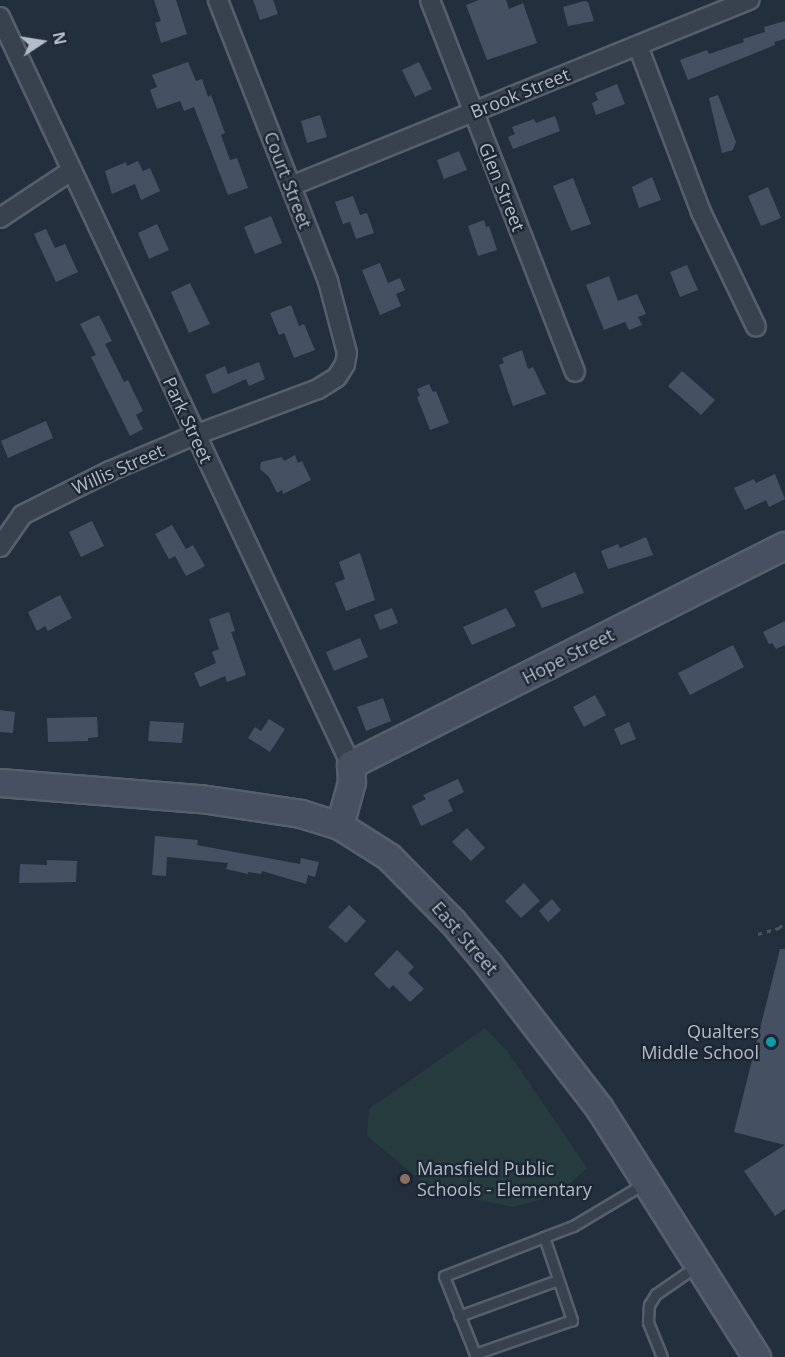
<!DOCTYPE html>
<style>
body{margin:0}
#map{position:relative;width:785px;height:1357px;overflow:hidden;background:#242f3e;font-family:"Open Sans",sans-serif}
div>[style]{position:absolute}
.green>*{inset:0;background:#263c3f}
.building>*{inset:0;background:#455162}
.path>*{height:3px;margin-top:-1.5px;transform-origin:0;background:repeating-linear-gradient(90deg,#44595c 0 4.5px,transparent 0 9px)}
.roads{filter:drop-shadow(2px 0 #565f6c) drop-shadow(-2px 0 #565f6c) drop-shadow(0 2px #565f6c) drop-shadow(0 -2px #565f6c)}
.service>*{height:9px;margin:-4.5px;padding:0 4.5px;transform-origin:4.5px;border-radius:4.5px;background:#38414e}
.minor>*{height:18px;margin:-9px;padding:0 9px;transform-origin:9px;border-radius:9px;background:#38414e}
.secondary>*{height:26px;margin:-13px;padding:0 13px;transform-origin:13px;border-radius:13px;background:#465061}
.dots>*{width:16px;height:16px;translate:-50% -50%;box-sizing:border-box;border:3px solid #1d2633;border-radius:50%}
span{translate:-50% -50%;white-space:nowrap;text-align:center;line-height:1.15;-webkit-text-stroke:4.5px #1d2633;paint-order:stroke}
.street-label{font-size:18px;color:#b4bcc9}
.poi-label{font-size:18px;color:#b4bcc9}
.right{translate:-100% -50%;text-align:right}
.left{translate:0 -50%;text-align:left}
.north{position:absolute;left:12px;top:12px;width:60px;height:60px;-webkit-text-stroke:4px #1d2633;paint-order:stroke;rotate:78deg;font-size:16px;font-weight:700;line-height:24px;text-align:center;color:#b4bcc9}
.north::after{content:'';display:block;margin:auto;width:21px;height:27px;background:#b4bcc9;clip-path:polygon(50% 0,100% 100%,50% 72%,0 100%)}
</style>
<div id="map">
<div class="green">
<div style="clip-path:polygon(485px 1028px,508px 1052px,587px 1168px,557px 1195px,514px 1207px,434px 1191px,367px 1136px,369px 1109px)"></div>
</div>
<div class="building">
<div style="clip-path:polygon(154px 0,176px 0,187px 34px,161px 43px,155px 23px,161px 21px)"></div>
<div style="clip-path:polygon(253px 0,273px 0,278px 14px,260px 20px)"></div>
<div style="clip-path:polygon(479px 0,506px 0,509px 9px,523px 3px,537px 43px,487px 60px,466px 5px)"></div>
<div style="clip-path:polygon(584px 1px,588px 2px,594px 21px,568px 26px,563px 7px)"></div>
<div style="clip-path:polygon(785px 21px,785px 39px,774px 42px,775px 45px,688px 80px,680px 60px,707px 50px,709px 54px,744px 42px,743px 39px,765px 32px,764px 27px)"></div>
<div style="clip-path:polygon(188px 62px,196px 81px,202px 79px,208px 97px,211px 95px,225px 133px,221px 135px,230px 160px,237px 158px,248px 188px,228px 195px,194px 107px,184px 111px,180px 101px,157px 109px,150px 90px,157px 87px,152px 75px)"></div>
<div style="clip-path:polygon(419px 62px,432px 89px,415px 97px,402px 70px)"></div>
<div style="clip-path:polygon(617px 84px,625px 104px,596px 115px,592px 103px,598px 100px,595px 93px)"></div>
<div style="clip-path:polygon(718px 95px,736px 142px,733px 150px,722px 153px,709px 98px)"></div>
<div style="clip-path:polygon(320px 115px,327px 137px,307px 143px,301px 121px)"></div>
<div style="clip-path:polygon(555px 116px,560px 131px,513px 149px,508px 137px,515px 134px,512px 127px,534px 119px,536px 123px)"></div>
<div style="clip-path:polygon(459px 151px,467px 170px,444px 179px,437px 160px)"></div>
<div style="clip-path:polygon(138px 161px,143px 171px,150px 168px,160px 191px,141px 200px,135px 184px,112px 194px,105px 171px,126px 162px,127px 166px)"></div>
<div style="clip-path:polygon(652px 177px,661px 200px,639px 208px,632px 187px)"></div>
<div style="clip-path:polygon(573px 178px,591px 224px,571px 231px,553px 186px)"></div>
<div style="clip-path:polygon(768px 187px,781px 218px,761px 226px,748px 196px)"></div>
<div style="clip-path:polygon(353px 196px,360px 215px,367px 213px,374px 233px,356px 239px,350px 222px,343px 224px,335px 202px)"></div>
<div style="clip-path:polygon(271px 216px,282px 243px,255px 254px,244px 227px)"></div>
<div style="clip-path:polygon(484px 220px,486px 227px,489px 226px,497px 250px,478px 256px,468px 226px)"></div>
<div style="clip-path:polygon(157px 224px,169px 250px,149px 259px,138px 233px)"></div>
<div style="clip-path:polygon(46px 229px,55px 248px,65px 244px,78px 272px,56px 282px,34px 234px)"></div>
<div style="clip-path:polygon(380px 263px,388px 283px,400px 278px,405px 290px,396px 294px,401px 306px,380px 315px,362px 270px)"></div>
<div style="clip-path:polygon(687px 265px,698px 290px,680px 297px,670px 272px)"></div>
<div style="clip-path:polygon(609px 276px,618px 301px,637px 294px,646px 314px,638px 317px,642px 325px,629px 330px,625px 322px,604px 330px,586px 285px)"></div>
<div style="clip-path:polygon(190px 283px,210px 324px,189px 333px,171px 292px)"></div>
<div style="clip-path:polygon(291px 305px,299px 326px,304px 324px,315px 350px,294px 358px,284px 333px,279px 335px,270px 313px)"></div>
<div style="clip-path:polygon(99px 315px,112px 341px,105px 344px,124px 382px,128px 380px,143px 411px,136px 415px,143px 429px,130px 436px,91px 357px,96px 355px,80px 324px)"></div>
<div style="clip-path:polygon(522px 350px,528px 369px,533px 367px,546px 394px,513px 406px,499px 365px,504px 363px,502px 358px)"></div>
<div style="clip-path:polygon(259px 362px,265px 379px,249px 386px,246px 379px,213px 394px,205px 375px,225px 366px,228px 374px)"></div>
<div style="clip-path:polygon(682px 371px,715px 400px,701px 415px,668px 386px)"></div>
<div style="clip-path:polygon(429px 384px,433px 392px,436px 391px,449px 423px,430px 430px,417px 397px,420px 396px,417px 389px)"></div>
<div style="clip-path:polygon(46px 421px,53px 438px,8px 458px,1px 441px)"></div>
<div style="clip-path:polygon(295px 455px,298px 463px,302px 461px,311px 480px,283px 494px,282px 490px,277px 493px,269px 477px,260px 469px,261px 462px,282px 457px,284px 461px)"></div>
<div style="clip-path:polygon(775px 474px,785px 499px,769px 507px,766px 500px,745px 510px,734px 488px,754px 479px,756px 483px)"></div>
<div style="clip-path:polygon(92px 521px,104px 546px,81px 557px,69px 532px)"></div>
<div style="clip-path:polygon(172px 525px,186px 549px,193px 545px,205px 566px,186px 576px,175px 556px,169px 559px,155px 534px)"></div>
<div style="clip-path:polygon(646px 537px,653px 555px,608px 569px,601px 551px,618px 544px,620px 548px)"></div>
<div style="clip-path:polygon(360px 553px,375px 600px,346px 611px,335px 583px,345px 579px,339px 562px)"></div>
<div style="clip-path:polygon(575px 572px,584px 593px,542px 608px,534px 591px)"></div>
<div style="clip-path:polygon(60px 595px,72px 618px,48px 631px,45px 626px,37px 631px,28px 612px)"></div>
<div style="clip-path:polygon(392px 608px,398px 623px,380px 630px,374px 615px)"></div>
<div style="clip-path:polygon(506px 608px,516px 626px,472px 645px,463px 627px)"></div>
<div style="clip-path:polygon(229px 612px,235px 631px,231px 632px,246px 675px,227px 682px,225px 676px,200px 687px,194px 673px,216px 663px,212px 652px,219px 649px,209px 619px)"></div>
<div style="clip-path:polygon(785px 621px,785px 645px,776px 649px,772px 643px,769px 644px,763px 632px)"></div>
<div style="clip-path:polygon(360px 638px,368px 657px,334px 671px,326px 652px)"></div>
<div style="clip-path:polygon(733px 645px,744px 667px,690px 695px,678px 673px)"></div>
<div style="clip-path:polygon(595px 695px,606px 715px,584px 727px,573px 707px)"></div>
<div style="clip-path:polygon(383px 698px,391px 721px,366px 731px,357px 707px)"></div>
<div style="clip-path:polygon(0 710px,15px 712px,13px 733px,0 732px)"></div>
<div style="clip-path:polygon(97px 717px,98px 737px,88px 738px,88px 741px,48px 742px,47px 718px)"></div>
<div style="clip-path:polygon(269px 719px,285px 729px,270px 752px,248px 738px,255px 727px,261px 731px)"></div>
<div style="clip-path:polygon(150px 721px,184px 723px,182px 743px,148px 741px)"></div>
<div style="clip-path:polygon(629px 722px,636px 739px,621px 745px,614px 729px)"></div>
<div style="clip-path:polygon(458px 779px,464px 792px,448px 800px,453px 811px,421px 826px,412px 806px,426px 799px,423px 795px)"></div>
<div style="clip-path:polygon(467px 828px,485px 848px,471px 861px,452px 842px)"></div>
<div style="clip-path:polygon(155px 836px,198px 840px,197px 845px,300px 864px,301px 858px,319px 862px,315px 877px,308px 875px,306px 884px,262px 871px,261px 874px,248px 872px,248px 874px,226px 869px,228px 863px,167px 857px,166px 876px,152px 875px)"></div>
<div style="clip-path:polygon(47px 860px,77px 861px,76px 882px,19px 883px,20px 864px,47px 865px)"></div>
<div style="clip-path:polygon(524px 883px,540px 901px,521px 918px,505px 901px)"></div>
<div style="clip-path:polygon(552px 899px,561px 910px,548px 922px,539px 911px)"></div>
<div style="clip-path:polygon(349px 905px,366px 921px,346px 943px,328px 927px)"></div>
<div style="clip-path:polygon(780px 949px,785px 949px,785px 1145px,734px 1132px)"></div>
<div style="clip-path:polygon(397px 950px,414px 967px,408px 973px,424px 989px,410px 1002px,393px 985px,389px 989px,374px 974px)"></div>
<div style="clip-path:polygon(785px 1145px,785px 1209px,775px 1216px,744px 1171px)"></div>
</div>
<div class="path">
<div style="left:758px;top:934px;width:22px;rotate:-16deg"></div>
<div style="left:779px;top:928px;width:8px;rotate:-45deg"></div>
</div>
<div class="roads">
<div class="service">
<div style="left:544px;top:1237px;width:88px;rotate:71.4deg"></div>
<div style="left:572px;top:1320px;width:103px;rotate:160.7deg"></div>
<div style="left:475px;top:1354px;width:84px;rotate:-111.7deg"></div>
<div style="left:444px;top:1276px;width:107px;rotate:-21.3deg"></div>
<div style="left:544px;top:1237px;width:31px;rotate:-21deg"></div>
<div style="left:573px;top:1226px;width:84px;rotate:-30.8deg"></div>
<div style="left:459px;top:1316px;width:105px;rotate:-20deg"></div>
<div style="left:662px;top:1357px;width:38px;rotate:-112deg"></div>
<div style="left:648px;top:1322px;width:17px;rotate:-87deg"></div>
<div style="left:649px;top:1305px;width:13px;rotate:-58deg"></div>
<div style="left:656px;top:1294px;width:51px;rotate:-34.6deg"></div>
</div>
<div class="minor">
<div style="left:430px;top:0;width:399px;rotate:68.7deg"></div>
<div style="left:0;top:17px;width:826px;rotate:64.86deg"></div>
<div style="left:638px;top:46px;width:178px;rotate:69.2deg"></div>
<div style="left:701px;top:212px;width:127px;rotate:64.4deg"></div>
<div style="left:291px;top:186px;width:495px;rotate:-22.1deg"></div>
<div style="left:0;top:218px;width:85px;rotate:-33.5deg"></div>
<div style="left:0;top:547px;width:39px;rotate:-55deg"></div>
<div style="left:22px;top:515px;width:98px;rotate:-26.6deg"></div>
<div style="left:110px;top:471px;width:92px;rotate:-23deg"></div>
<div style="left:195px;top:435px;width:131px;rotate:-20.5deg"></div>
<div style="left:318px;top:389px;width:22px;rotate:-32deg"></div>
<div style="left:337px;top:377px;width:15px;rotate:-58deg"></div>
<div style="left:345px;top:364px;width:11px;rotate:-80deg"></div>
<div style="left:347px;top:353px;width:74px;rotate:-104.8deg"></div>
<div style="left:328px;top:281px;width:302px;rotate:-111.4deg"></div>
</div>
<div class="secondary">
<div style="left:0;top:783px;width:202px;rotate:4.6deg"></div>
<div style="left:201px;top:799px;width:101px;rotate:8.5deg"></div>
<div style="left:301px;top:814px;width:41px;rotate:17.1deg"></div>
<div style="left:340px;top:826px;width:58px;rotate:32.3deg"></div>
<div style="left:389px;top:857px;width:91px;rotate:45.4deg"></div>
<div style="left:453px;top:922px;width:57px;rotate:49.9deg"></div>
<div style="left:490px;top:966px;width:180px;rotate:52.4deg"></div>
<div style="left:600px;top:1109px;width:294px;rotate:57.7deg"></div>
<div style="left:340px;top:826px;width:46px;rotate:-74.7deg"></div>
<div style="left:352px;top:782px;width:17px;rotate:-93deg"></div>
<div style="left:351px;top:765px;width:486px;rotate:-26.8deg"></div>
</div>
</div>
<div class="dots">
<div style="left:771px;top:1042px;background:#0f9aa8"></div>
<div style="left:405px;top:1179px;background:#8d6e63"></div>
</div>
<div class="street-label">
<span style="left:520px;top:93px;rotate:-22deg">Brook Street</span>
<span style="left:288px;top:180px;rotate:69deg">Court Street</span>
<span style="left:502px;top:187px;rotate:68deg">Glen Street</span>
<span style="left:188px;top:420px;rotate:65deg">Park Street</span>
<span style="left:118px;top:469px;rotate:-24deg">Willis Street</span>
<span style="left:568px;top:656px;rotate:-27deg">Hope Street</span>
<span style="left:465px;top:938px;rotate:49deg">East Street</span>
</div>
<div class="poi-label">
<span class="right" style="left:759px;top:1042px">Qualters<br>Middle School</span>
<span class="left" style="left:417px;top:1179px">Mansfield Public<br>Schools - Elementary</span>
</div>
<div class="north">N</div>
</div>
